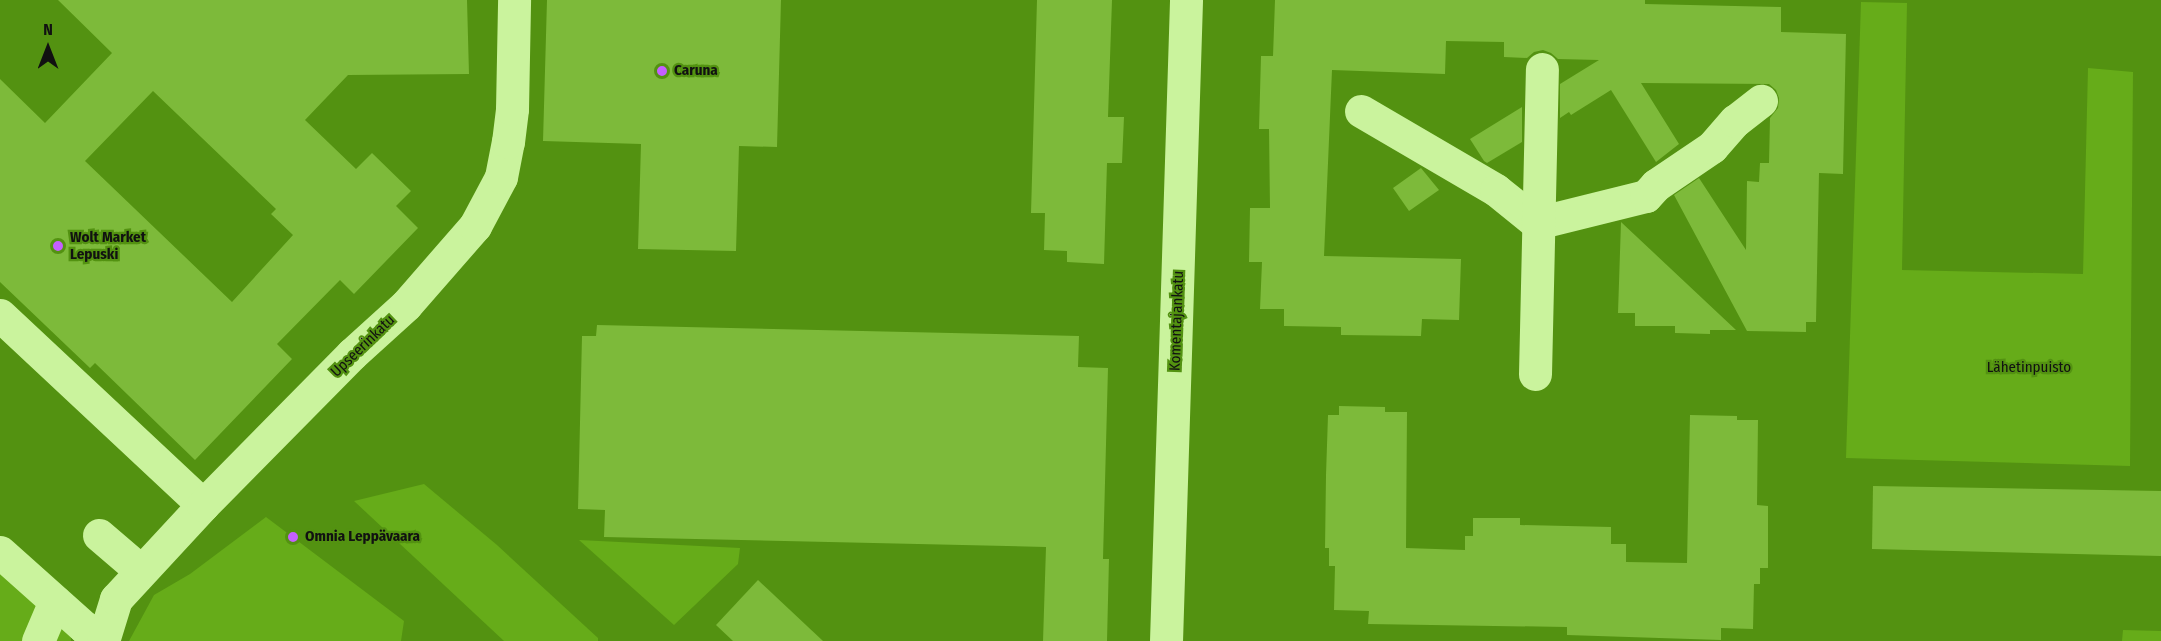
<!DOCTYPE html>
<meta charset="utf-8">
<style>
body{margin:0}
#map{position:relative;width:2161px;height:641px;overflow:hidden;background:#539211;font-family:"Fira Sans Condensed",sans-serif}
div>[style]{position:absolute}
.green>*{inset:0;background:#66ac19}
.building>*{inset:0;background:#7dba3a}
.minor>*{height:33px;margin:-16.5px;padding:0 16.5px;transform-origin:16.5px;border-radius:16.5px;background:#caf39d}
.dots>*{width:16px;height:16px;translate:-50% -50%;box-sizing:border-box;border:3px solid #539211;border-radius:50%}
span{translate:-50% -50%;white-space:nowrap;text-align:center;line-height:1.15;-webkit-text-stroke:4.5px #539211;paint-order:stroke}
.poi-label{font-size:15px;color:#111;font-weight:700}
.left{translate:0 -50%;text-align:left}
.street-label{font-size:15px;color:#111}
.park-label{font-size:15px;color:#111}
.north{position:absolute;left:18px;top:18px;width:60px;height:60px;-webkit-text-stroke:4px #539211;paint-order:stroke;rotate:0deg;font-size:16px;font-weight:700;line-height:24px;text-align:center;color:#111}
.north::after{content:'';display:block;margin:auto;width:21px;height:27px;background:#111;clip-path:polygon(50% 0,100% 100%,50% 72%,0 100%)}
</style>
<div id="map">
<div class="green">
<div style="clip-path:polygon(1861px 2px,1907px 3px,1902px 270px,2083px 274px,2088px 68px,2133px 72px,2130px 466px,1846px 458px)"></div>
<div style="clip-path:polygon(424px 484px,497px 545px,598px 638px,598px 641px,504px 641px,354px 501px)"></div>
<div style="clip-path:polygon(266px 517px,404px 621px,401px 641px,129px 641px,154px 595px,190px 574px)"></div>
<div style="clip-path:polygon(579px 540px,740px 548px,738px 564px,674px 625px)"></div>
<div style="clip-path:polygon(0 559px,70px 602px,71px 641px,0 641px)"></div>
<div style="clip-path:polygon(2123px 630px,2161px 631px,2161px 641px,2122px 641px)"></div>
</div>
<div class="building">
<div style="clip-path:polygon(evenodd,58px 0,467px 0,469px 74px,348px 75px,305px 120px,356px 169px,372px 153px,411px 191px,396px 206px,418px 228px,354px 294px,340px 280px,277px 344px,292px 359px,195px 460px,95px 363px,90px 368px,0 282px,0 79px,45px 123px,112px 53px,58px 0,153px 91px,276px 209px,271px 214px,293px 235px,232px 302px,85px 161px,153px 91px)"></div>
<div style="clip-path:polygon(547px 0,781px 0,777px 147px,739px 146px,736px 251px,638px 249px,641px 144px,543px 141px)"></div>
<div style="clip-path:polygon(1037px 0,1112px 0,1108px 117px,1124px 117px,1122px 163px,1107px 163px,1104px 264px,1067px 262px,1067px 251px,1044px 250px,1045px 213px,1031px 213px)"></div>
<div style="clip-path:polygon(1275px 0,1645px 0,1645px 4px,1781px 7px,1781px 32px,1846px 34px,1843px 174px,1819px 173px,1816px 322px,1806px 322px,1806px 332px,1747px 331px,1674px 195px,1699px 178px,1746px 250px,1747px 181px,1759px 182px,1760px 163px,1769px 163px,1770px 118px,1778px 108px,1779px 98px,1776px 90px,1769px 84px,1641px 83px,1679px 144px,1656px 162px,1611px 90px,1571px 115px,1569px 112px,1560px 118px,1560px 84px,1599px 60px,1558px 59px,1551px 53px,1543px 50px,1534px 52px,1527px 58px,1504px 57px,1504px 42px,1446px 41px,1445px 74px,1332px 70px,1324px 256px,1461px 259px,1459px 320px,1422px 319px,1421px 336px,1341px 335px,1341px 327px,1284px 326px,1284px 309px,1260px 309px,1262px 262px,1249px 262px,1250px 208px,1270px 208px,1269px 129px,1259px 129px,1261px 56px,1273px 56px)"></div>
<div style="clip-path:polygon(1522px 107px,1522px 142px,1487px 163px,1484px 161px,1470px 139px)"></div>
<div style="clip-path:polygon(1421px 168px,1439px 190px,1409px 211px,1393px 188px)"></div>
<div style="clip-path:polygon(1621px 222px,1736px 330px,1710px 330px,1710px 334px,1675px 333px,1675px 326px,1635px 326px,1635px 313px,1618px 313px)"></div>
<div style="clip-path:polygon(597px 325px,1079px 336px,1078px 367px,1108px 368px,1103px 559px,1109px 559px,1107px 641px,1043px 641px,1046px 547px,604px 537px,605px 510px,578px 509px,582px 336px,596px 336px)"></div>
<div style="clip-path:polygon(1339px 406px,1385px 407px,1385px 412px,1407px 412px,1406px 548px,1465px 550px,1465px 536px,1473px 536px,1473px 518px,1520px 518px,1520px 525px,1611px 527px,1611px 544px,1626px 544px,1626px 562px,1687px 563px,1690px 415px,1737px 416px,1737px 420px,1758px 420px,1757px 505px,1768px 506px,1768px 568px,1760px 568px,1760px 584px,1754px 584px,1753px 629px,1721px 628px,1721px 640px,1567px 635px,1567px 627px,1368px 624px,1369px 611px,1334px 610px,1335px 566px,1329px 566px,1329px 548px,1325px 548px,1326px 475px,1328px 415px,1339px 415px)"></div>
<div style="clip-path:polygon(1873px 486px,2161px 491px,2161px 556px,1872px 549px)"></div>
<div style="clip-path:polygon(758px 580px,823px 641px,733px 641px,716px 625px)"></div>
</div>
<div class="minor">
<div style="left:1361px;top:111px;width:156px;rotate:30.3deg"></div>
<div style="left:1496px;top:190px;width:53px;rotate:38.8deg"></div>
<div style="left:1537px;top:223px;width:112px;rotate:-13.9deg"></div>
<div style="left:1646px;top:196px;width:15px;rotate:-48deg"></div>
<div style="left:1656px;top:185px;width:68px;rotate:-34.2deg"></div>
<div style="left:1712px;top:147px;width:35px;rotate:-49deg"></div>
<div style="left:1735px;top:121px;width:33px;rotate:-38deg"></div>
<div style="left:0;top:315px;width:278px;rotate:43.1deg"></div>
<div style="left:1535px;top:374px;width:305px;rotate:-88.7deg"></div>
<div style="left:99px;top:535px;width:55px;rotate:40.6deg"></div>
<div style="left:0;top:552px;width:113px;rotate:41.8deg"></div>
<div style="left:84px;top:627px;width:22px;rotate:30deg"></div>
<div style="left:38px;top:641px;width:43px;rotate:-67deg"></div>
<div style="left:103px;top:641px;width:44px;rotate:-72.8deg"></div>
<div style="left:116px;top:599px;width:128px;rotate:-47.2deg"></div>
<div style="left:203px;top:505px;width:212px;rotate:-45.4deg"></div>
<div style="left:352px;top:354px;width:73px;rotate:-42.2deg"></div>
<div style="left:406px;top:305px;width:105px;rotate:-48.9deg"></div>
<div style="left:475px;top:226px;width:55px;rotate:-62deg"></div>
<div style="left:501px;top:177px;width:36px;rotate:-79deg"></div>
<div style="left:508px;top:142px;width:33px;rotate:-83deg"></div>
<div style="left:512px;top:109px;width:109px;rotate:-88.9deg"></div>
<div style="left:1166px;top:641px;width:641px;rotate:-88.21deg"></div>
</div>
<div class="dots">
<div style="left:662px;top:71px;background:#c55fff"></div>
<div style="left:58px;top:246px;background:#c55fff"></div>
<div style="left:293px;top:537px;background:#c55fff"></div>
</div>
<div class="poi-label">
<span class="left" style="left:674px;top:71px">Caruna</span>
<span class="left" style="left:70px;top:246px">Wolt Market<br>Lepuski</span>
<span class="left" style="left:305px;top:537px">Omnia Leppävaara</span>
</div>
<div class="street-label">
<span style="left:1177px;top:321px;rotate:-88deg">Komentajankatu</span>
<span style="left:363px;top:346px;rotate:-44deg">Upseerinkatu</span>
</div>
<div class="park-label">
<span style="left:2029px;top:368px">Lähetinpuisto</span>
</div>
<div class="north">N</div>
</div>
